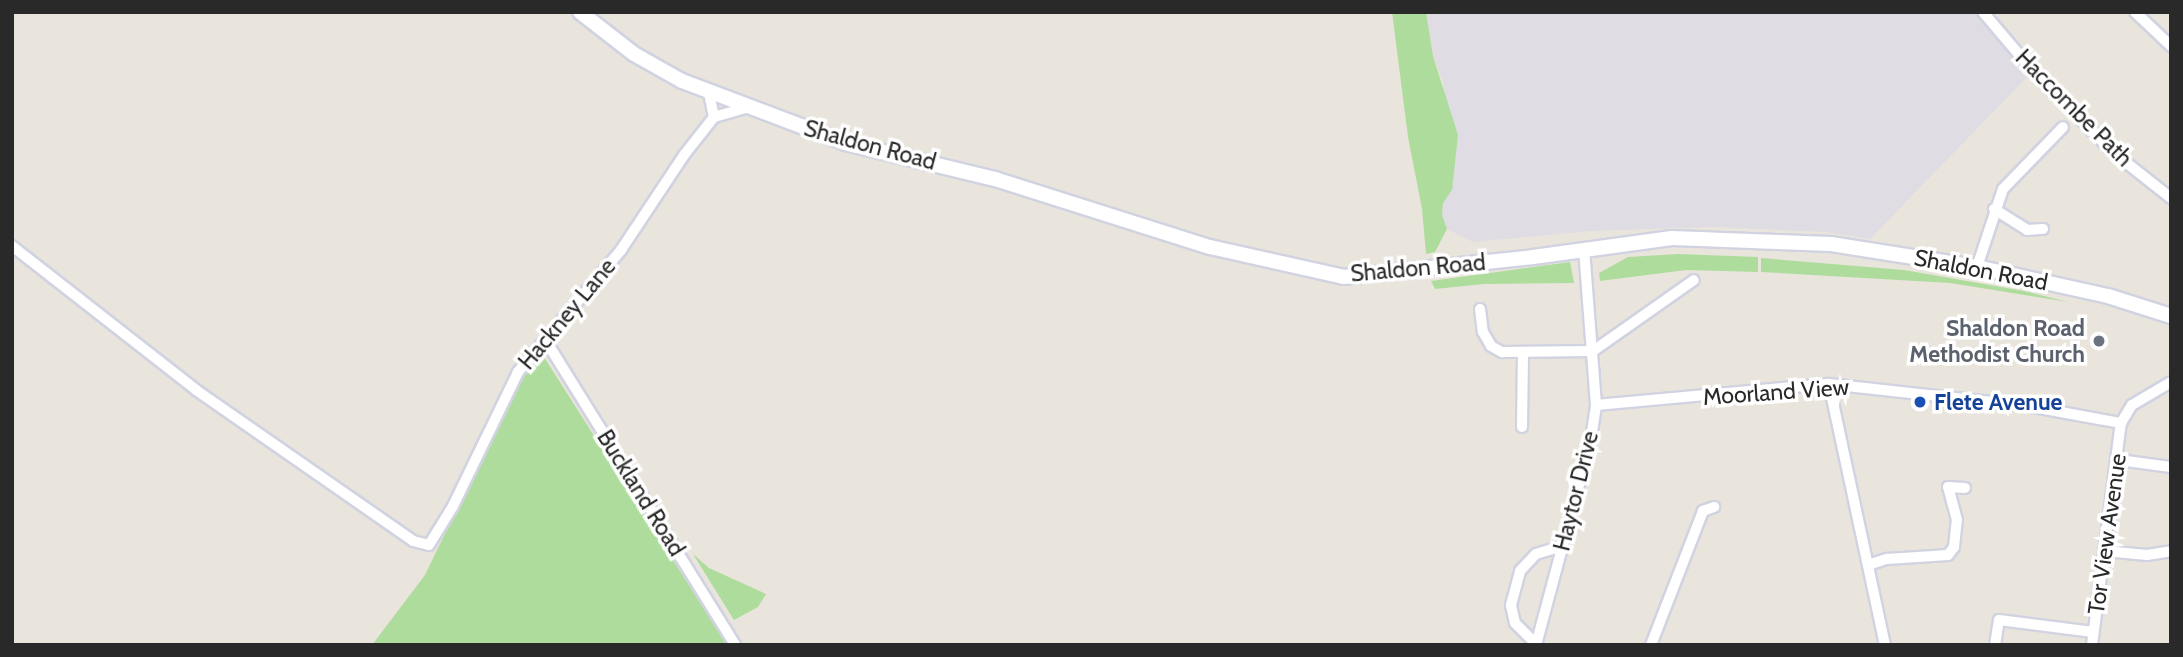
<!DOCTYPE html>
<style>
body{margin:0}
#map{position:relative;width:2183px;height:657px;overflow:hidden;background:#eae5dc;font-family:Cabin,sans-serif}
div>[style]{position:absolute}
.industrial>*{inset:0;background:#dfdce3}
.green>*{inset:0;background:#aedc9d}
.roads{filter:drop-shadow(2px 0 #d1d3e1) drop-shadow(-2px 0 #d1d3e1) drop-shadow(0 2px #d1d3e1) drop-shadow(0 -2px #d1d3e1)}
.street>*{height:10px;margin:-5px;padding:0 5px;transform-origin:5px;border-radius:5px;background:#fff}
.secondary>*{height:14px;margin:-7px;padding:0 7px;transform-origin:7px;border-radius:7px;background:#fff}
.dots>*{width:19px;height:19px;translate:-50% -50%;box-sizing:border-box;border:4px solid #fff;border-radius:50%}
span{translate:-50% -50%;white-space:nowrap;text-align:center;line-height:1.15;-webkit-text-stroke:7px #fff;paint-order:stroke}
.street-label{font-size:23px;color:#292929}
.worship-label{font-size:23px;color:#5b616d;font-weight:700}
.right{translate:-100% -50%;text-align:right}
.transit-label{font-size:23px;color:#164399;font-weight:700}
.left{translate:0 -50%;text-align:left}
.frame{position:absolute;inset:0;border:14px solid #292929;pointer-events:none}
</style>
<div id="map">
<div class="industrial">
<div style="clip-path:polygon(1426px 12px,1983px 12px,2033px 71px,1870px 239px,1826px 232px,1712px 227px,1591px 231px,1473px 242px,1447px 229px,1442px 215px,1443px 202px,1452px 190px,1443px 81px,1433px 56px)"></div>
</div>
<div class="green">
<div style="clip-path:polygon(1392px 12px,1426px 12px,1433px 56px,1458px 135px,1452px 190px,1443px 203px,1442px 215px,1447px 229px,1435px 252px,1426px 254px,1422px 209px,1408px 137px)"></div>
<div style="clip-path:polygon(1678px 254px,1758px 257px,1758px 272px,1686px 270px,1600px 281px,1599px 273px,1628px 257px)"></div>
<div style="clip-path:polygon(1761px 258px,1904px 270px,2024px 291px,2068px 302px,1950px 283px,1761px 272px)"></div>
<div style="clip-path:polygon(1570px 262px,1574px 283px,1484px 284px,1435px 289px,1431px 281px)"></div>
<div style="clip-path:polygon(544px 357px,727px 645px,372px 645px,425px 575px,519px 381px)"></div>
<div style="clip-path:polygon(693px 554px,709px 568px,766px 594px,758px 607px,734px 620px)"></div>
</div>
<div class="roads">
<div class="street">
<div style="left:1983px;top:12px;width:77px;rotate:49.7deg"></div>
<div style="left:2033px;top:71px;width:115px;rotate:45.4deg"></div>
<div style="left:2114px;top:153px;width:73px;rotate:38.3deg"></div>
<div style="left:2135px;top:12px;width:50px;rotate:43.4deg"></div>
<div style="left:714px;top:117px;width:35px;rotate:-16deg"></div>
<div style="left:1994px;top:209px;width:39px;rotate:32deg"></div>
<div style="left:2027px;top:230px;width:16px;rotate:-4deg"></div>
<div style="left:12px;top:246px;width:234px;rotate:38deg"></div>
<div style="left:196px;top:390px;width:264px;rotate:34.8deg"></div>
<div style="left:413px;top:541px;width:16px;rotate:14deg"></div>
<div style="left:429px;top:545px;width:46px;rotate:-58.4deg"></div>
<div style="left:453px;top:506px;width:149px;rotate:-64.1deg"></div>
<div style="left:518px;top:372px;width:160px;rotate:-49.8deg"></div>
<div style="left:621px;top:250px;width:114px;rotate:-56.4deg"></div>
<div style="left:684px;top:155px;width:48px;rotate:-51.7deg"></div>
<div style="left:714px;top:117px;width:25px;rotate:-102deg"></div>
<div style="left:1977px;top:267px;width:82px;rotate:-71.6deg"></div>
<div style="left:2003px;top:189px;width:86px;rotate:-45.9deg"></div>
<div style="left:1480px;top:309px;width:23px;rotate:83deg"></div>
<div style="left:1483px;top:332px;width:16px;rotate:60deg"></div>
<div style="left:1491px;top:346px;width:13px;rotate:29deg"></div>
<div style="left:1502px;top:352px;width:91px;rotate:-0.6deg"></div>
<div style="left:1593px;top:351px;width:123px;rotate:-35.1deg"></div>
<div style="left:546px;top:341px;width:358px;rotate:58.1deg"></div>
<div style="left:1829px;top:384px;width:267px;rotate:77.9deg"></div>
<div style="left:1596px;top:405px;width:234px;rotate:-5.2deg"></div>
<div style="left:1829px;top:384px;width:200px;rotate:6.3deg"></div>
<div style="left:2028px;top:406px;width:95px;rotate:10.4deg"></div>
<div style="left:1522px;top:427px;width:73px;rotate:-89.2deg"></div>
<div style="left:2119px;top:460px;width:52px;rotate:7.7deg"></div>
<div style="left:2105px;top:551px;width:42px;rotate:5.4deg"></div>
<div style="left:2147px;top:555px;width:24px;rotate:-9deg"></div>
<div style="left:1868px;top:565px;width:20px;rotate:-18deg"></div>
<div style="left:1887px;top:559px;width:61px;rotate:-3.8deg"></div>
<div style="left:1948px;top:555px;width:10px;rotate:-53deg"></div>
<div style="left:1954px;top:547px;width:27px;rotate:-84deg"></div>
<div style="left:1957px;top:520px;width:34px;rotate:-105deg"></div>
<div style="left:1948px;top:487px;width:17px;rotate:3deg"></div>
<div style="left:1536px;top:644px;width:30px;rotate:-135deg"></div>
<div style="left:1515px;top:623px;width:18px;rotate:-103deg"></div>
<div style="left:1511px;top:605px;width:35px;rotate:-75deg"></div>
<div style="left:1520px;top:571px;width:23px;rotate:-47deg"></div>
<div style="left:1536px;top:554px;width:27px;rotate:-17deg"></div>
<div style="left:1536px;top:645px;width:208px;rotate:-75deg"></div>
<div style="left:1590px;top:444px;width:39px;rotate:-81deg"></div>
<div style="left:1596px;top:405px;width:155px;rotate:-94.4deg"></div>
<div style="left:1651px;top:645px;width:144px;rotate:-68.8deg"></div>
<div style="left:1703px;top:511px;width:12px;rotate:-20deg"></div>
<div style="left:1995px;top:645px;width:25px;rotate:-81deg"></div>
<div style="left:1999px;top:620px;width:95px;rotate:7.3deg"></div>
<div style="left:2092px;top:645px;width:224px;rotate:-82.6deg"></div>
<div style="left:2121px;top:423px;width:21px;rotate:-59deg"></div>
<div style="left:2132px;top:405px;width:45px;rotate:-30.5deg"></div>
</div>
<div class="secondary">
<div style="left:580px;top:12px;width:68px;rotate:37.9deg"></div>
<div style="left:634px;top:54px;width:55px;rotate:29.4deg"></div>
<div style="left:682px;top:81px;width:175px;rotate:20.7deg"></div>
<div style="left:846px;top:143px;width:153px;rotate:13.6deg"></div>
<div style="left:995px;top:179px;width:225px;rotate:17.6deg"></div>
<div style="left:1210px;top:247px;width:137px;rotate:12.6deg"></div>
<div style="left:1344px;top:277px;width:190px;rotate:-6deg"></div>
<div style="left:1533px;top:257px;width:140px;rotate:-7.8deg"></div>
<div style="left:1672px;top:238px;width:159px;rotate:2.2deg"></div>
<div style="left:1831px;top:244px;width:148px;rotate:9deg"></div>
<div style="left:1977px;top:267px;width:134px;rotate:12.5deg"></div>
<div style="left:2108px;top:296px;width:66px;rotate:17.6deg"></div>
</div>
</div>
<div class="dots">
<div style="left:2099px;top:341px;background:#6b7280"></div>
<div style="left:1920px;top:402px;background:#1a4fb4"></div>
</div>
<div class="street-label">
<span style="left:2074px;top:108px;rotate:45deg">Haccombe Path</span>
<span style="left:870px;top:145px;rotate:15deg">Shaldon Road</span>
<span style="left:1418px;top:268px;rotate:-5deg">Shaldon Road</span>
<span style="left:1981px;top:270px;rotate:11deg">Shaldon Road</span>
<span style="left:567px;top:314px;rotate:-50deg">Hackney Lane</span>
<span style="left:1776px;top:392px;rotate:-4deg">Moorland View</span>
<span style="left:1576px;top:491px;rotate:-76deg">Haytor Drive</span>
<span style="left:641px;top:493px;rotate:58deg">Buckland Road</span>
<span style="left:2107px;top:534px;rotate:-82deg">Tor View Avenue</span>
</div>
<div class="worship-label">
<span class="right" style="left:2085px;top:341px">Shaldon Road<br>Methodist Church</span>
</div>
<div class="transit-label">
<span class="left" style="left:1934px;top:402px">Flete Avenue</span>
</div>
<div class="frame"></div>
</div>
